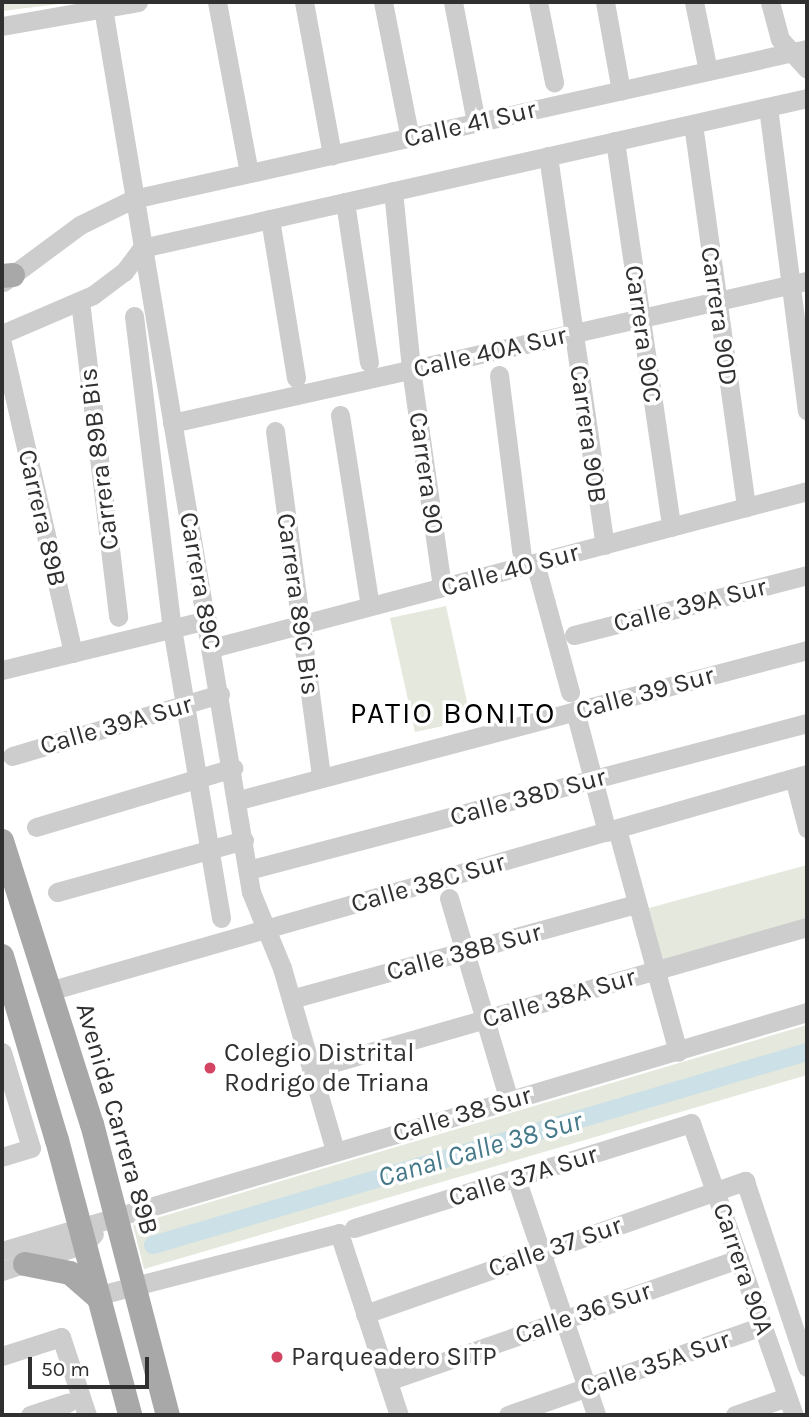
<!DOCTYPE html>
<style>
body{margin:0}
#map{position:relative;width:809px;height:1417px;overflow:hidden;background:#fff;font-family:Karla,sans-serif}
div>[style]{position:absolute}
.green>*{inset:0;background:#e5e8dc}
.canal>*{height:18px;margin:-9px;padding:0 9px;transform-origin:9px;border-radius:9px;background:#cbe0e7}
.minor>*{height:19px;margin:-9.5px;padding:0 9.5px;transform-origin:9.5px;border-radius:9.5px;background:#cdcdcd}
.major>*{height:24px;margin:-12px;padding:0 12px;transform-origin:12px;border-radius:12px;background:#a8a8a8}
.dots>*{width:19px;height:19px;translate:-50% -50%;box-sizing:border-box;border:4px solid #fff;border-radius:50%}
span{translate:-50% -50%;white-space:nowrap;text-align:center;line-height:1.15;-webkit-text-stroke:7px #fff;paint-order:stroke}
.street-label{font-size:26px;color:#303030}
.poi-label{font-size:26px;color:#303030}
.left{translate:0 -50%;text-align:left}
.water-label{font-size:28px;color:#45798a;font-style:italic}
.quarter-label{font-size:30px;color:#000;letter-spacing:2px}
.frame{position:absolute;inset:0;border:4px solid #303030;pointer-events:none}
.scale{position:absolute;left:28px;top:1357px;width:121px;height:32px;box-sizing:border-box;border:4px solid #303030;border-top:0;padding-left:9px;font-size:21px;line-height:24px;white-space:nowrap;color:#303030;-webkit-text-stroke:5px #fff;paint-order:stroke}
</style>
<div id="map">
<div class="green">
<div style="clip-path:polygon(2px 2px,76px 2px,2px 11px)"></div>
<div style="clip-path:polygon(446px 606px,471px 720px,415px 732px,390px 618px)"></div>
<div style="clip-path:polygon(807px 865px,807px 919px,662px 959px,649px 908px)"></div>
<div style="clip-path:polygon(807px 1025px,807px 1075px,144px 1269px,133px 1225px)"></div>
</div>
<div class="canal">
<div style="left:153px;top:1245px;width:682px;rotate:-16.44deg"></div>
</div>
<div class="minor">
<div style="left:102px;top:2px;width:902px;rotate:80.5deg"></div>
<div style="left:251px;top:892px;width:82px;rotate:67.8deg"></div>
<div style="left:282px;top:968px;width:191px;rotate:73.8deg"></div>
<div style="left:217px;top:2px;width:174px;rotate:79.4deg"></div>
<div style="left:304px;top:2px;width:156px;rotate:79.6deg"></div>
<div style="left:383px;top:2px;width:139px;rotate:78.8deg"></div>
<div style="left:453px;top:2px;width:123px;rotate:79.2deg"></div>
<div style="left:538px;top:2px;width:82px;rotate:78.7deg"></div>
<div style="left:605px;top:2px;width:90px;rotate:79.8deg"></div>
<div style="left:694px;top:2px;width:70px;rotate:78.5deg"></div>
<div style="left:770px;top:2px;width:38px;rotate:75deg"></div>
<div style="left:780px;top:39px;width:40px;rotate:48deg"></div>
<div style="left:2px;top:26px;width:138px;rotate:-10deg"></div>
<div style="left:768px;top:107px;width:306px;rotate:82.7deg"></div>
<div style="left:693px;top:124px;width:387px;rotate:82.1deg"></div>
<div style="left:615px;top:141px;width:390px;rotate:81.7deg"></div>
<div style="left:548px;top:156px;width:393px;rotate:81.7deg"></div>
<div style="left:393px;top:191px;width:179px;rotate:84.2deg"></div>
<div style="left:411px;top:369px;width:220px;rotate:81.9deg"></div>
<div style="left:345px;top:202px;width:162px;rotate:81.5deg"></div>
<div style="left:270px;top:219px;width:161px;rotate:80.7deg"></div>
<div style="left:142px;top:248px;width:682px;rotate:-12.71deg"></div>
<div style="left:3px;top:282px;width:96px;rotate:-36.5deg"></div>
<div style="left:80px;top:225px;width:59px;rotate:-26.1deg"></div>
<div style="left:133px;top:199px;width:690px;rotate:-12.55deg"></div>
<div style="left:80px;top:301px;width:318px;rotate:83.1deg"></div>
<div style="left:134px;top:316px;width:314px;rotate:83.1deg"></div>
<div style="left:172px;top:628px;width:294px;rotate:80.4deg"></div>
<div style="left:2px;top:334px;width:99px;rotate:-23.2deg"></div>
<div style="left:93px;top:295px;width:39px;rotate:-37deg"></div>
<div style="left:124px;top:272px;width:30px;rotate:-53deg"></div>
<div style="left:2px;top:343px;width:318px;rotate:77.1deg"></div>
<div style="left:499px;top:375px;width:193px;rotate:82.8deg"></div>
<div style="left:340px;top:415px;width:193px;rotate:81.1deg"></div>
<div style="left:172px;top:423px;width:651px;rotate:-12.61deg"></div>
<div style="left:275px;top:431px;width:350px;rotate:82.4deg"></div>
<div style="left:535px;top:563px;width:134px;rotate:74.8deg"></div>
<div style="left:574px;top:635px;width:241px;rotate:-14.4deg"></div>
<div style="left:212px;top:648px;width:615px;rotate:-14.78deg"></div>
<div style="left:2px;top:670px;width:211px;rotate:-13.7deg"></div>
<div style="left:575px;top:711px;width:125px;rotate:75.2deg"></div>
<div style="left:12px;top:756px;width:217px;rotate:-16.6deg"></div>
<div style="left:794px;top:778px;width:52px;rotate:75.4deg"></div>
<div style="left:239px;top:800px;width:587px;rotate:-14.79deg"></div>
<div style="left:36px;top:827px;width:206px;rotate:-16.7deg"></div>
<div style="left:617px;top:829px;width:231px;rotate:74.7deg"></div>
<div style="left:248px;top:870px;width:578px;rotate:-14.73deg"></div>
<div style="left:57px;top:892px;width:194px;rotate:-15.5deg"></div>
<div style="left:449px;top:898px;width:212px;rotate:73.5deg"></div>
<div style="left:49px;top:991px;width:788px;rotate:-15.98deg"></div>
<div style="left:291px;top:999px;width:359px;rotate:-15.4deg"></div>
<div style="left:2px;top:1052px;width:100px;rotate:73.2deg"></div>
<div style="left:31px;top:1148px;width:30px;rotate:163deg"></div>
<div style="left:311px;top:1069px;width:516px;rotate:-15.98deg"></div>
<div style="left:516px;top:1178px;width:250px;rotate:71.3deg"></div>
<div style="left:354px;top:1228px;width:353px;rotate:-17.3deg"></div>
<div style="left:691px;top:1123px;width:310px;rotate:70.6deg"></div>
<div style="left:2px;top:1251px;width:840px;rotate:-16.54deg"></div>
<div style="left:2px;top:1271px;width:86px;rotate:-18.2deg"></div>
<div style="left:84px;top:1244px;width:14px;rotate:-45deg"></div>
<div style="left:96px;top:1296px;width:251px;rotate:-14.5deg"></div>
<div style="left:339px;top:1233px;width:192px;rotate:71.8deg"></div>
<div style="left:365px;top:1314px;width:403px;rotate:-19.3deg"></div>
<div style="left:745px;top:1181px;width:196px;rotate:71.6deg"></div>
<div style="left:2px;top:1356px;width:62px;rotate:-17.9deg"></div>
<div style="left:61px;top:1337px;width:82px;rotate:71.6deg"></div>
<div style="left:388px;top:1381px;width:372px;rotate:-19.2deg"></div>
<div style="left:30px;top:1415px;width:40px;rotate:-18deg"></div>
<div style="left:508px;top:1415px;width:269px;rotate:-19.3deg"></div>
<div style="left:735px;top:1415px;width:55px;rotate:-19.1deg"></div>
</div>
<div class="major">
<div style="left:2px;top:276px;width:11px;rotate:-5deg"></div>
<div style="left:2px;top:841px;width:297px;rotate:72.4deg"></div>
<div style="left:92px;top:1124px;width:301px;rotate:75.4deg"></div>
<div style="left:2px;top:956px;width:192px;rotate:73.4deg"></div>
<div style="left:57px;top:1140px;width:285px;rotate:75.1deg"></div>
<div style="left:25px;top:1264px;width:46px;rotate:11.3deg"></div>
<div style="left:70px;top:1273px;width:35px;rotate:41deg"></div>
</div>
<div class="dots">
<div style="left:210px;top:1068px;background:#d44563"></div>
<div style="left:277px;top:1357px;background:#d44563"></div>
</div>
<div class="street-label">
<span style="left:470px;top:124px;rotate:-13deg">Calle 41 Sur</span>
<span style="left:719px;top:316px;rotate:82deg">Carrera 90D</span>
<span style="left:643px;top:334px;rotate:82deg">Carrera 90C</span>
<span style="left:490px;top:352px;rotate:-13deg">Calle 40A Sur</span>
<span style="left:588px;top:434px;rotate:82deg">Carrera 90B</span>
<span style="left:99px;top:459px;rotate:-97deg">Carrera 89B Bis</span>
<span style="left:426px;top:473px;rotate:82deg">Carrera 90</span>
<span style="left:42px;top:518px;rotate:77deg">Carrera 89B</span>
<span style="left:510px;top:570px;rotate:-15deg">Calle 40 Sur</span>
<span style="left:200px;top:581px;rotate:80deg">Carrera 89C</span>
<span style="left:298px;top:604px;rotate:82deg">Carrera 89C Bis</span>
<span style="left:690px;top:605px;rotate:-14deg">Calle 39A Sur</span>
<span style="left:645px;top:693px;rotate:-15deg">Calle 39 Sur</span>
<span style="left:116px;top:725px;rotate:-16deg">Calle 39A Sur</span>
<span style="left:528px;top:797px;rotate:-15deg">Calle 38D Sur</span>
<span style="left:428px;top:883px;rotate:-16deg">Calle 38C Sur</span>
<span style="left:464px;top:952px;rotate:-15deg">Calle 38B Sur</span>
<span style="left:559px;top:998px;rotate:-16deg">Calle 38A Sur</span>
<span style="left:462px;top:1114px;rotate:-16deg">Calle 38 Sur</span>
<span style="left:117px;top:1119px;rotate:74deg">Avenida Carrera 89B</span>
<span style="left:523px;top:1176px;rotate:-17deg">Calle 37A Sur</span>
<span style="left:555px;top:1247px;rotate:-19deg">Calle 37 Sur</span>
<span style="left:743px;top:1269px;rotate:71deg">Carrera 90A</span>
<span style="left:583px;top:1313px;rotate:-19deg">Calle 36 Sur</span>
<span style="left:655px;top:1364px;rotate:-19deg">Calle 35A Sur</span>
</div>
<div class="poi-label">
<span class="left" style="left:224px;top:1068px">Colegio Distrital<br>Rodrigo de Triana</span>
<span class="left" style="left:291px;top:1357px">Parqueadero SITP</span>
</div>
<div class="water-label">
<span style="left:480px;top:1149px;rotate:-16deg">Canal Calle 38 Sur</span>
</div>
<div class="quarter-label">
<span style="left:453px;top:713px">PATIO BONITO</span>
</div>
<div class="frame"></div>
<div class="scale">50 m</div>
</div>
